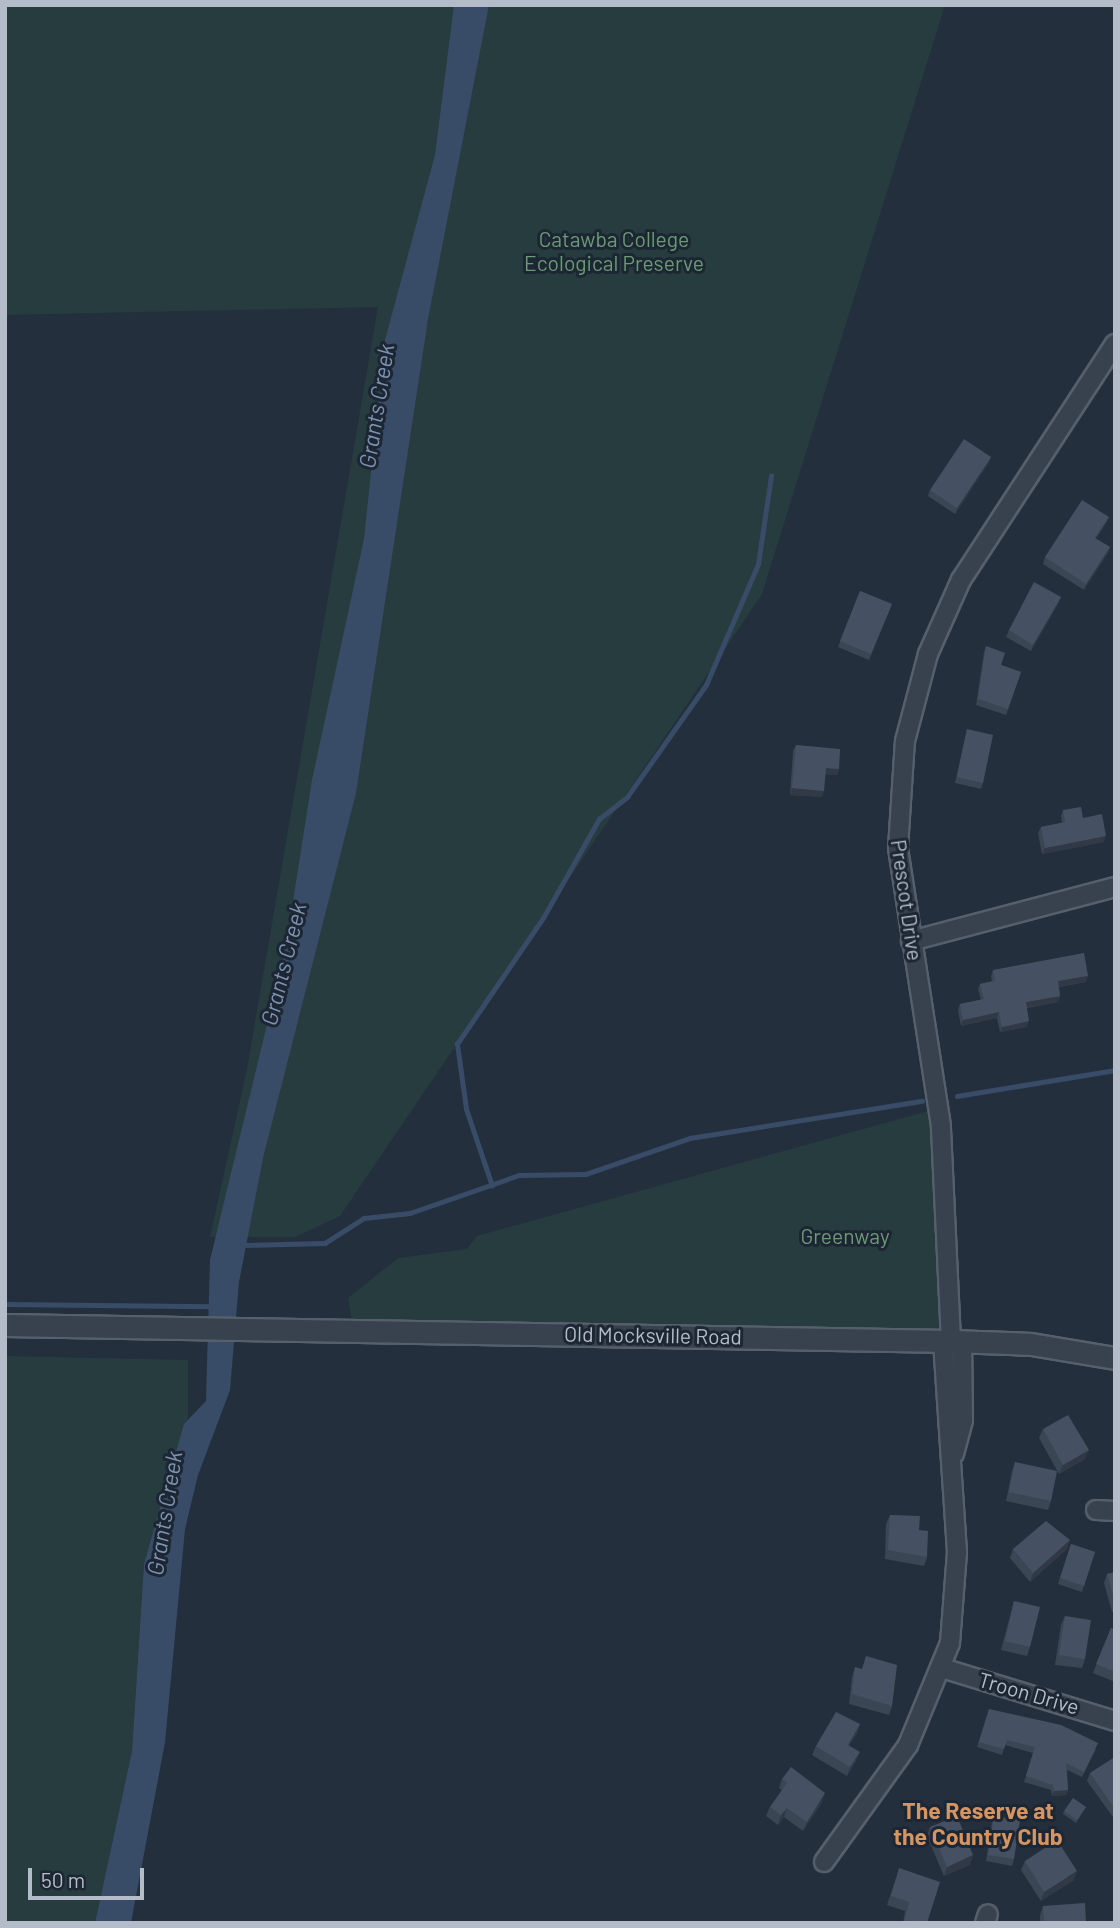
<!DOCTYPE html>
<style>
body{margin:0}
#map{position:relative;width:1120px;height:1928px;overflow:hidden;background:#242f3e;font-family:Barlow,sans-serif}
div>[style]{position:absolute}
.green>*{inset:0;background:#263c3f}
.water>*{inset:0;background:#394c67}
.stream>*{height:4.5px;margin:-2.25px;padding:0 2.25px;transform-origin:2.25px;border-radius:2.25px;background:#394c67}
.roads{filter:drop-shadow(2px 0 #565f6c) drop-shadow(-2px 0 #565f6c) drop-shadow(0 2px #565f6c) drop-shadow(0 -2px #565f6c)}
.minor>*{height:18px;margin:-9px;padding:0 9px;transform-origin:9px;border-radius:9px;background:#38414e}
.tertiary>*{height:21px;margin:-10.5px;padding:0 10.5px;transform-origin:10.5px;border-radius:10.5px;background:#38414e}
.wall>*{inset:0;background:#3b4654}
.shaded-wall>*{inset:0;background:#303945}
.building>*{inset:0;background:#455162}
span{translate:-50% -50%;white-space:nowrap;text-align:center;line-height:1.15;-webkit-text-stroke:6px #1d2633;paint-order:stroke}
.park-label{font-size:21px;color:#6b9a76}
.street-label{font-size:21px;color:#b4bcc9}
.water-label{font-size:23px;color:#7c92b1;font-style:italic}
.neighbourhood-label{font-size:23px;color:#d59563;font-weight:700}
.frame{position:absolute;inset:0;border:7px solid #b4bcc9;pointer-events:none}
.scale{position:absolute;left:28px;top:1868px;width:116px;height:32px;box-sizing:border-box;border:4px solid #b4bcc9;border-top:0;padding-left:9px;font-size:21px;line-height:24px;white-space:nowrap;color:#b4bcc9;-webkit-text-stroke:5px #1d2633;paint-order:stroke}
</style>
<div id="map">
<div class="green">
<div style="clip-path:polygon(5px 5px,945px 5px,762px 594px,340px 1216px,295px 1237px,210px 1237px,247px 1069px,378px 307px,5px 315px)"></div>
<div style="clip-path:polygon(932px 1110px,947px 1336px,352px 1321px,348px 1298px,398px 1258px,467px 1249px,477px 1236px)"></div>
<div style="clip-path:polygon(5px 1356px,188px 1360px,188px 1417px,144px 1564px,132px 1751px,95px 1923px,5px 1923px)"></div>
</div>
<div class="water">
<div style="clip-path:polygon(454px 5px,489px 5px,428px 319px,356px 793px,263px 1158px,239px 1282px,230px 1390px,198px 1475px,185px 1529px,165px 1742px,131px 1923px,95px 1923px,132px 1751px,144px 1564px,184px 1424px,206px 1401px,210px 1260px,286px 946px,312px 780px,364px 539px,385px 340px,435px 155px)"></div>
</div>
<div class="stream">
<div style="left:957px;top:1096px;width:160px;rotate:-9.3deg"></div>
<div style="left:492px;top:1186px;width:81px;rotate:-108.7deg"></div>
<div style="left:466px;top:1109px;width:66px;rotate:-97.9deg"></div>
<div style="left:457px;top:1044px;width:153px;rotate:-55.7deg"></div>
<div style="left:543px;top:918px;width:114px;rotate:-60.5deg"></div>
<div style="left:599px;top:819px;width:36px;rotate:-38deg"></div>
<div style="left:627px;top:797px;width:137px;rotate:-54.8deg"></div>
<div style="left:706px;top:685px;width:132px;rotate:-66.7deg"></div>
<div style="left:758px;top:564px;width:89px;rotate:-81.6deg"></div>
<div style="left:242px;top:1245px;width:83px;rotate:-1.4deg"></div>
<div style="left:325px;top:1243px;width:46px;rotate:-32.7deg"></div>
<div style="left:364px;top:1218px;width:46px;rotate:-6.2deg"></div>
<div style="left:410px;top:1213px;width:115px;rotate:-19.2deg"></div>
<div style="left:519px;top:1175px;width:67px;rotate:-0.9deg"></div>
<div style="left:586px;top:1174px;width:110px;rotate:-19.1deg"></div>
<div style="left:690px;top:1138px;width:235px;rotate:-9.1deg"></div>
<div style="left:5px;top:1304px;width:206px;rotate:0.6deg"></div>
</div>
<div class="roads">
<div class="minor">
<div style="left:911px;top:941px;width:211px;rotate:-14.8deg"></div>
<div style="left:951px;top:1341px;width:215px;rotate:-92.7deg"></div>
<div style="left:941px;top:1126px;width:281px;rotate:-98.8deg"></div>
<div style="left:898px;top:848px;width:107px;rotate:-86.3deg"></div>
<div style="left:905px;top:741px;width:90px;rotate:-75.2deg"></div>
<div style="left:928px;top:654px;width:81px;rotate:-66deg"></div>
<div style="left:961px;top:580px;width:282px;rotate:-56.9deg"></div>
<div style="left:954px;top:1454px;width:35px;rotate:-75deg"></div>
<div style="left:963px;top:1420px;width:79px;rotate:-90.7deg"></div>
<div style="left:1096px;top:1510px;width:19px;rotate:3deg"></div>
<div style="left:942px;top:1668px;width:181px;rotate:17deg"></div>
<div style="left:824px;top:1862px;width:144px;rotate:-54.3deg"></div>
<div style="left:908px;top:1745px;width:110px;rotate:-67.6deg"></div>
<div style="left:950px;top:1643px;width:91px;rotate:-85.6deg"></div>
<div style="left:957px;top:1552px;width:211px;rotate:-93.8deg"></div>
<div style="left:985px;top:1923px;width:9px;rotate:-72deg"></div>
</div>
<div class="tertiary">
<div style="left:5px;top:1325px;width:946px;rotate:0.97deg"></div>
<div style="left:951px;top:1341px;width:80px;rotate:2.1deg"></div>
<div style="left:1031px;top:1344px;width:85px;rotate:9.5deg"></div>
</div>
</div>
<div class="wall">
<div style="clip-path:polygon(991px 457px,988px 464px,955px 514px,928px 496px,930px 490px)"></div>
<div style="clip-path:polygon(1109px 517px,1106px 523px,1096px 539px,1110px 547px,1108px 553px,1084px 590px,1043px 564px,1045px 557px)"></div>
<div style="clip-path:polygon(860px 591px,892px 604px,869px 660px,838px 647px)"></div>
<div style="clip-path:polygon(1061px 597px,1058px 604px,1031px 651px,1006px 637px,1009px 630px)"></div>
<div style="clip-path:polygon(986px 646px,1001px 665px,1021px 672px,1006px 715px,976px 705px,984px 652px)"></div>
<div style="clip-path:polygon(967px 729px,983px 783px,981px 789px,955px 783px)"></div>
<div style="clip-path:polygon(796px 745px,839px 769px,837px 775px,825px 774px,822px 797px,790px 795px,793px 751px)"></div>
<div style="clip-path:polygon(1063px 810px,1083px 818px,1104px 842px,1042px 854px,1038px 833px,1041px 827px,1062px 823px,1061px 816px)"></div>
<div style="clip-path:polygon(993px 970px,1086px 982px,1059px 987px,1060px 996px,1058px 1002px,1027px 1008px,1027px 1027px,1000px 1032px,997px 1018px,961px 1026px,958px 1010px,960px 1004px,981px 1000px,978px 989px,980px 984px,992px 981px,991px 976px)"></div>
<div style="clip-path:polygon(1043px 1429px,1085px 1459px,1059px 1474px,1039px 1438px)"></div>
<div style="clip-path:polygon(1015px 1462px,1051px 1501px,1048px 1510px,1006px 1501px,1012px 1471px)"></div>
<div style="clip-path:polygon(890px 1515px,919px 1530px,927px 1557px,924px 1566px,885px 1559px,886px 1524px)"></div>
<div style="clip-path:polygon(1071px 1544px,1095px 1552px,1082px 1592px,1058px 1584px)"></div>
<div style="clip-path:polygon(1013px 1549px,1067px 1549px,1030px 1582px,1010px 1558px)"></div>
<div style="clip-path:polygon(1115px 1572px,1115px 1611px,1112px 1612px,1104px 1583px,1107px 1574px)"></div>
<div style="clip-path:polygon(1014px 1601px,1030px 1647px,1027px 1656px,1001px 1650px)"></div>
<div style="clip-path:polygon(1065px 1616px,1085px 1659px,1082px 1668px,1055px 1665px,1061px 1625px)"></div>
<div style="clip-path:polygon(1111px 1628px,1115px 1630px,1115px 1682px,1093px 1673px)"></div>
<div style="clip-path:polygon(855px 1667px,892px 1706px,889px 1715px,849px 1704px,852px 1677px)"></div>
<div style="clip-path:polygon(989px 1709px,1096px 1749px,1082px 1777px,1067px 1770px,1068px 1790px,1066px 1795px,1052px 1796px,1051px 1790px,1024px 1782px,1033px 1753px,1005px 1745px,1002px 1755px,977px 1747px)"></div>
<div style="clip-path:polygon(860px 1724px,857px 1733px,849px 1746px,856px 1761px,847px 1776px,812px 1755px,816px 1746px)"></div>
<div style="clip-path:polygon(1115px 1757px,1115px 1820px,1087px 1781px,1090px 1773px)"></div>
<div style="clip-path:polygon(782px 1779px,822px 1802px,803px 1831px,784px 1817px,778px 1825px,766px 1816px,770px 1807px,782px 1790px,779px 1788px)"></div>
<div style="clip-path:polygon(1086px 1807px,1076px 1823px,1063px 1814px,1064px 1811px)"></div>
<div style="clip-path:polygon(994px 1816px,1014px 1859px,1012px 1866px,986px 1861px,992px 1822px)"></div>
<div style="clip-path:polygon(930px 1827px,970px 1865px,944px 1876px,927px 1836px)"></div>
<div style="clip-path:polygon(1025px 1861px,1074px 1880px,1041px 1901px,1021px 1870px)"></div>
<div style="clip-path:polygon(896px 1878px,927px 1923px,903px 1923px,905px 1911px,887px 1905px)"></div>
<div style="clip-path:polygon(1043px 1906px,1086px 1923px,1040px 1923px,1040px 1915px)"></div>
</div>
<div class="shaded-wall">
<div style="clip-path:polygon(991px 457px,988px 464px,955px 514px,957px 508px)"></div>
<div style="clip-path:polygon(1109px 517px,1106px 523px,1093px 544px,1095px 538px)"></div>
<div style="clip-path:polygon(1110px 547px,1108px 553px,1084px 590px,1086px 584px)"></div>
<div style="clip-path:polygon(1061px 597px,1058px 604px,1031px 651px,1033px 645px)"></div>
<div style="clip-path:polygon(826px 768px,839px 769px,837px 775px,823px 774px)"></div>
<div style="clip-path:polygon(792px 788px,824px 791px,822px 797px,790px 795px)"></div>
<div style="clip-path:polygon(1106px 836px,1104px 842px,1042px 854px,1045px 848px)"></div>
<div style="clip-path:polygon(1088px 976px,1086px 982px,1056px 987px,1058px 981px)"></div>
<div style="clip-path:polygon(1060px 996px,1058px 1002px,1023px 1008px,1026px 1002px)"></div>
<div style="clip-path:polygon(999px 1012px,997px 1018px,961px 1026px,963px 1020px)"></div>
<div style="clip-path:polygon(1029px 1021px,1027px 1027px,1000px 1032px,1002px 1027px)"></div>
<div style="clip-path:polygon(1089px 1450px,1085px 1459px,1059px 1474px,1063px 1465px)"></div>
<div style="clip-path:polygon(1070px 1540px,1067px 1549px,1030px 1582px,1033px 1573px)"></div>
<div style="clip-path:polygon(860px 1724px,857px 1733px,844px 1754px,848px 1745px)"></div>
<div style="clip-path:polygon(860px 1752px,856px 1761px,847px 1776px,850px 1767px)"></div>
<div style="clip-path:polygon(1068px 1790px,1066px 1795px,1052px 1796px,1054px 1791px)"></div>
<div style="clip-path:polygon(825px 1793px,822px 1802px,803px 1831px,807px 1822px)"></div>
<div style="clip-path:polygon(787px 1808px,784px 1817px,778px 1825px,781px 1815px)"></div>
<div style="clip-path:polygon(973px 1855px,970px 1865px,944px 1876px,947px 1867px)"></div>
<div style="clip-path:polygon(1077px 1871px,1074px 1880px,1041px 1901px,1044px 1892px)"></div>
</div>
<div class="building">
<div style="clip-path:polygon(964px 439px,991px 457px,957px 508px,930px 490px)"></div>
<div style="clip-path:polygon(1082px 500px,1109px 517px,1095px 538px,1110px 547px,1086px 584px,1045px 557px)"></div>
<div style="clip-path:polygon(1034px 582px,1061px 597px,1033px 645px,1009px 630px)"></div>
<div style="clip-path:polygon(860px 591px,892px 604px,871px 654px,840px 641px)"></div>
<div style="clip-path:polygon(986px 646px,1005px 653px,1001px 665px,1021px 672px,1008px 709px,978px 699px)"></div>
<div style="clip-path:polygon(967px 729px,993px 735px,983px 783px,957px 777px)"></div>
<div style="clip-path:polygon(796px 745px,840px 749px,839px 769px,826px 768px,824px 791px,792px 788px)"></div>
<div style="clip-path:polygon(1081px 807px,1083px 818px,1102px 814px,1106px 836px,1045px 848px,1041px 827px,1065px 822px,1063px 810px)"></div>
<div style="clip-path:polygon(1084px 953px,1088px 976px,1058px 981px,1060px 996px,1026px 1002px,1029px 1021px,1002px 1027px,999px 1012px,963px 1020px,960px 1004px,984px 999px,980px 984px,995px 981px,993px 970px)"></div>
<div style="clip-path:polygon(1068px 1415px,1089px 1450px,1063px 1465px,1043px 1429px)"></div>
<div style="clip-path:polygon(1015px 1462px,1057px 1471px,1051px 1501px,1009px 1492px)"></div>
<div style="clip-path:polygon(890px 1515px,920px 1516px,919px 1530px,928px 1531px,927px 1557px,888px 1550px)"></div>
<div style="clip-path:polygon(1046px 1521px,1070px 1540px,1033px 1573px,1013px 1549px)"></div>
<div style="clip-path:polygon(1071px 1544px,1095px 1552px,1084px 1586px,1060px 1578px)"></div>
<div style="clip-path:polygon(1115px 1572px,1115px 1602px,1107px 1574px)"></div>
<div style="clip-path:polygon(1014px 1601px,1040px 1607px,1030px 1647px,1005px 1641px)"></div>
<div style="clip-path:polygon(1065px 1616px,1091px 1620px,1085px 1659px,1059px 1655px)"></div>
<div style="clip-path:polygon(1111px 1628px,1115px 1630px,1115px 1672px,1096px 1664px)"></div>
<div style="clip-path:polygon(866px 1656px,897px 1665px,892px 1706px,852px 1694px,855px 1667px,862px 1669px)"></div>
<div style="clip-path:polygon(989px 1709px,1061px 1725px,1098px 1743px,1084px 1772px,1066px 1763px,1068px 1790px,1054px 1791px,1053px 1785px,1026px 1776px,1035px 1747px,1007px 1740px,1004px 1749px,979px 1742px)"></div>
<div style="clip-path:polygon(836px 1712px,860px 1724px,848px 1745px,860px 1752px,850px 1767px,816px 1746px)"></div>
<div style="clip-path:polygon(1115px 1757px,1115px 1809px,1090px 1773px)"></div>
<div style="clip-path:polygon(791px 1767px,825px 1793px,807px 1822px,787px 1808px,781px 1815px,770px 1807px,787px 1783px,782px 1779px)"></div>
<div style="clip-path:polygon(1073px 1798px,1086px 1807px,1077px 1820px,1064px 1811px)"></div>
<div style="clip-path:polygon(957px 1816px,973px 1855px,947px 1867px,930px 1827px)"></div>
<div style="clip-path:polygon(994px 1816px,1020px 1820px,1014px 1859px,988px 1855px)"></div>
<div style="clip-path:polygon(1057px 1840px,1077px 1871px,1044px 1892px,1025px 1861px)"></div>
<div style="clip-path:polygon(899px 1868px,940px 1882px,927px 1923px,904px 1923px,909px 1902px,891px 1896px)"></div>
<div style="clip-path:polygon(1085px 1903px,1086px 1923px,1044px 1923px,1043px 1906px)"></div>
</div>
<div class="park-label">
<span style="left:614px;top:251px">Catawba College<br>Ecological Preserve</span>
<span style="left:845px;top:1236px">Greenway</span>
</div>
<div class="street-label">
<span style="left:907px;top:900px;rotate:82deg">Prescot Drive</span>
<span style="left:653px;top:1335px;rotate:1deg">Old Mocksville Road</span>
<span style="left:1029px;top:1693px;rotate:16deg">Troon Drive</span>
</div>
<div class="water-label">
<span style="left:376px;top:406px;rotate:-81deg">Grants Creek</span>
<span style="left:283px;top:964px;rotate:-76deg">Grants Creek</span>
<span style="left:164px;top:1513px;rotate:-81deg">Grants Creek</span>
</div>
<div class="neighbourhood-label">
<span style="left:978px;top:1823px">The Reserve at<br>the Country Club</span>
</div>
<div class="frame"></div>
<div class="scale">50 m</div>
</div>
